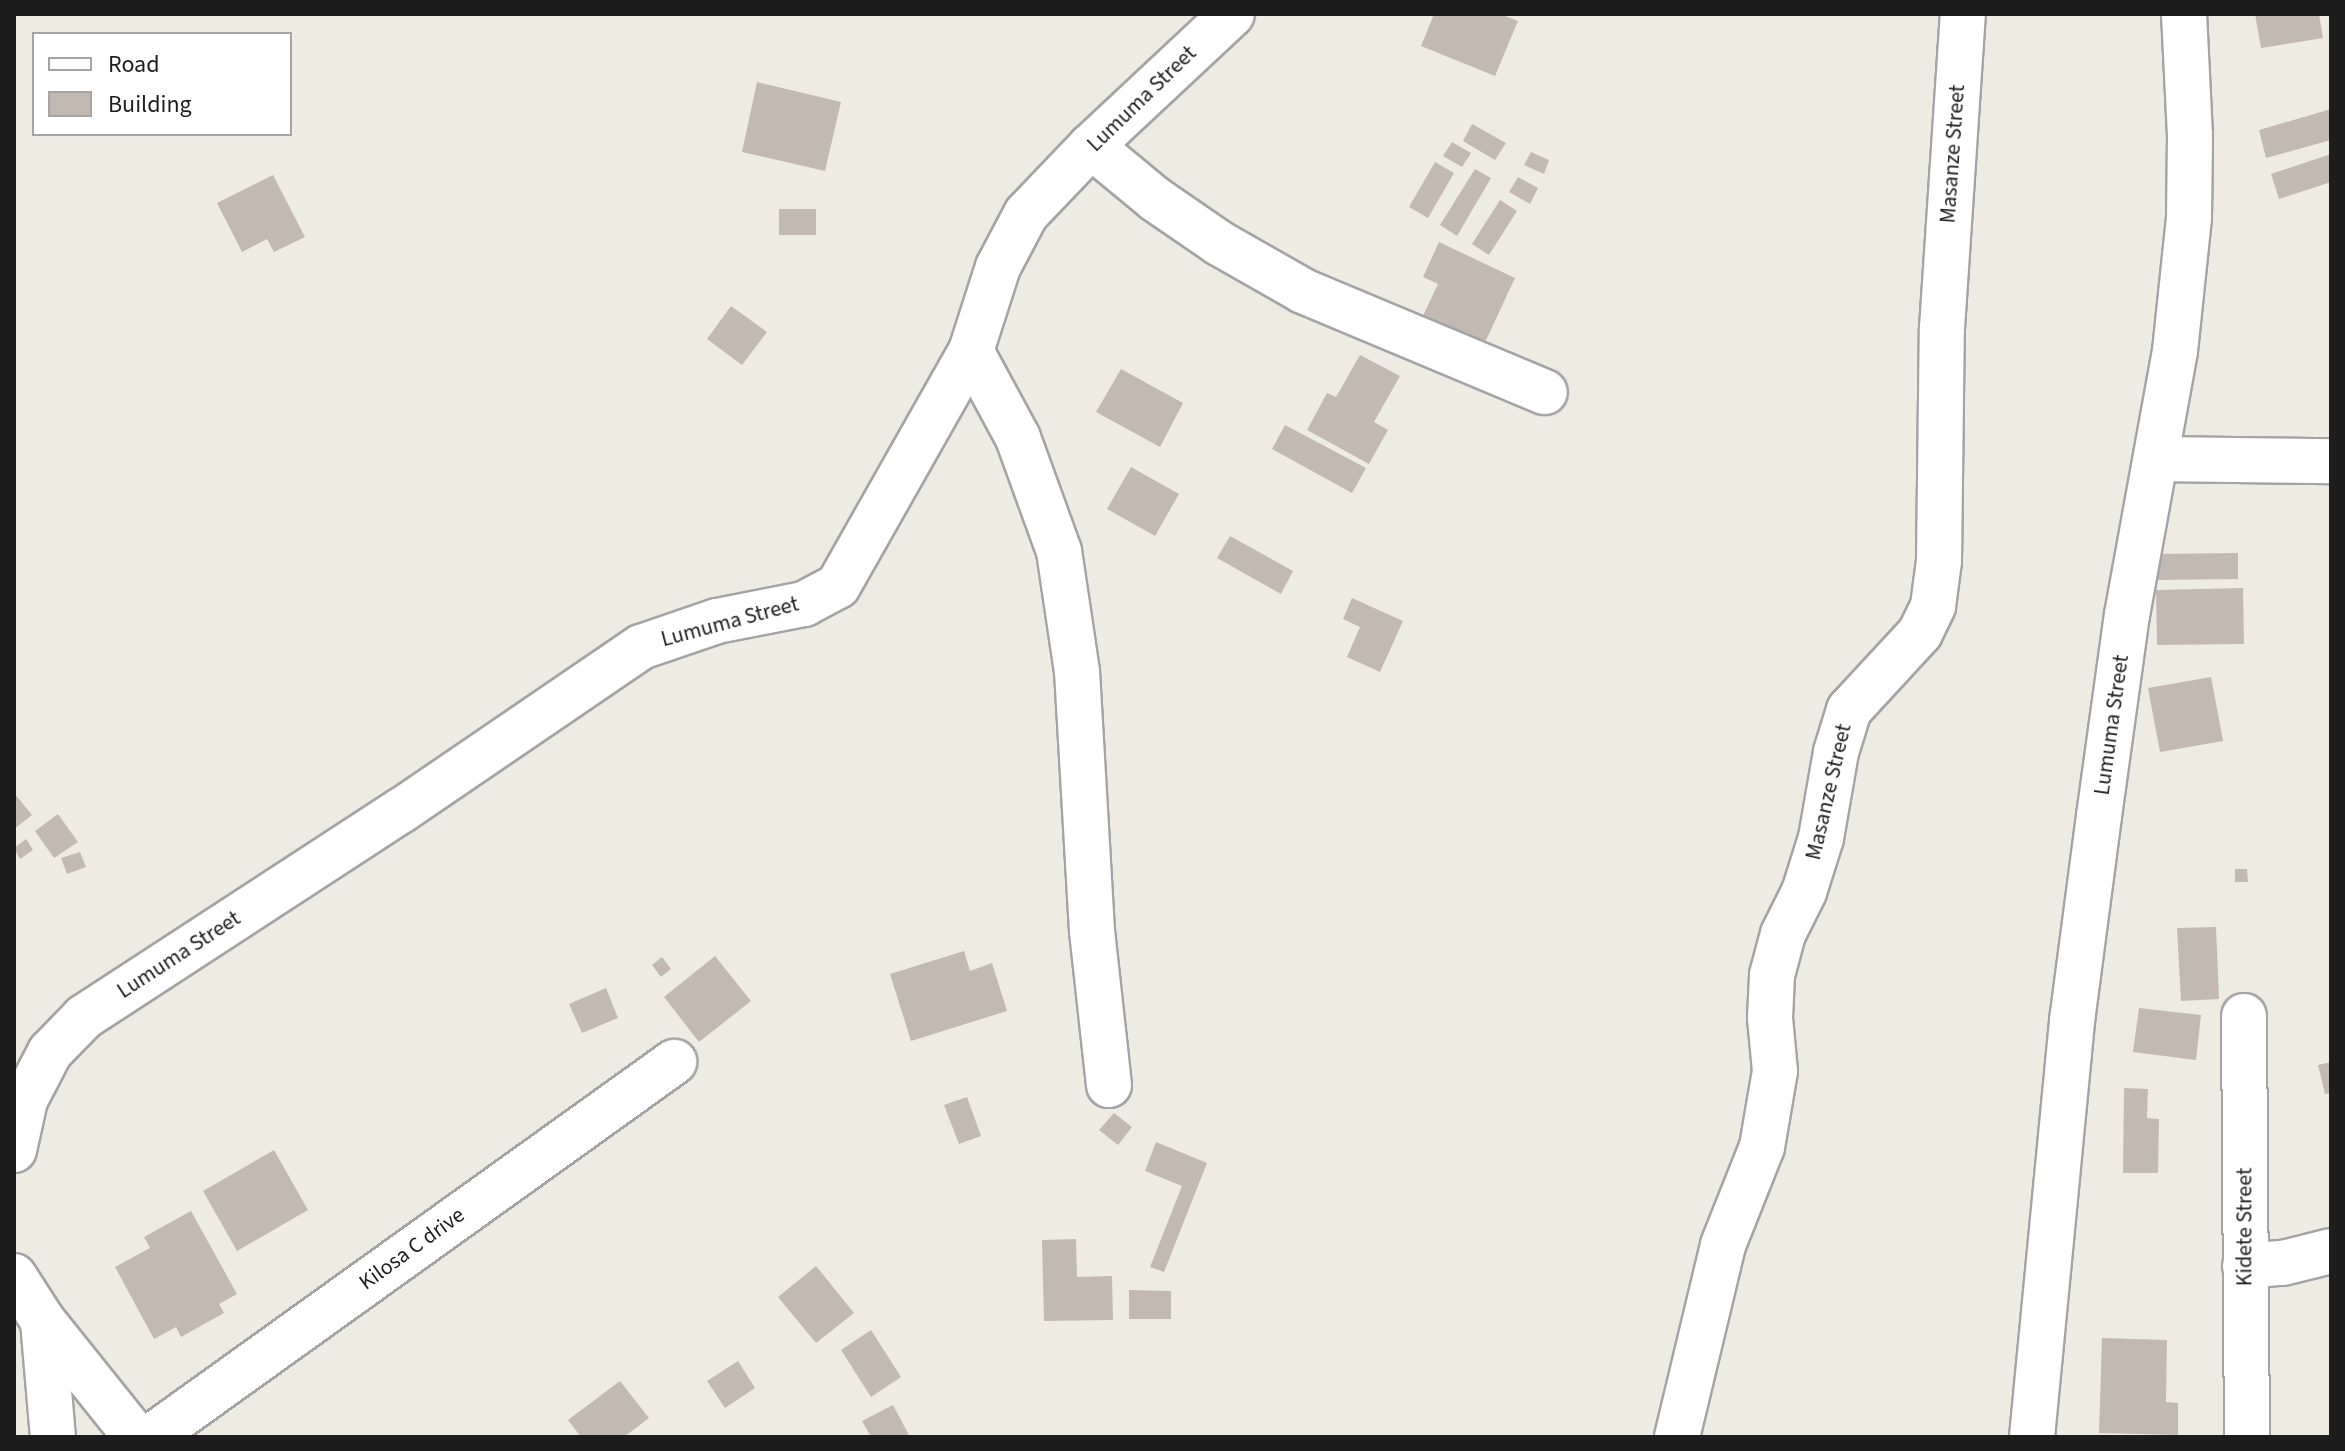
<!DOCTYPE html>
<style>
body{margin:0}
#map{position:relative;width:2345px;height:1451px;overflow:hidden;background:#eeebe3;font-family:"Source Sans 3",sans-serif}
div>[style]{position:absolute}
.building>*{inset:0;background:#c2bab2}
.roads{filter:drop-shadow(2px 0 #a4a4a4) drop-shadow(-2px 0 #a4a4a4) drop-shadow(0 2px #a4a4a4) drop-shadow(0 -2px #a4a4a4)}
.street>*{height:44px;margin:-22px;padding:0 22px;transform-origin:22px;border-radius:22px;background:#fff}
span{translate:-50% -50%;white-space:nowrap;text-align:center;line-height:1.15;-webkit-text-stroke:7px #fff;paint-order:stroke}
.street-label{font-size:22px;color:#1d1d1d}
.frame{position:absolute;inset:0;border:16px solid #1d1d1d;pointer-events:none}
.legend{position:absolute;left:32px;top:32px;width:260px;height:104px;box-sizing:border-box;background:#fff;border:2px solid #a5a5a5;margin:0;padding:10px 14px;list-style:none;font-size:24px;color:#1d1d1d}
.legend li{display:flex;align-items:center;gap:16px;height:40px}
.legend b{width:40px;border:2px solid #a5a5a5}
</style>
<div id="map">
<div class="building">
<div style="clip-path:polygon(1434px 14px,1500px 14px,1518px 21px,1495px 76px,1421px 46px)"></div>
<div style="clip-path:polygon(2255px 14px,2319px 14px,2323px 38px,2261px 48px)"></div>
<div style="clip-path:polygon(757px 82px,841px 102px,825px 171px,742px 152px)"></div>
<div style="clip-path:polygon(2331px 109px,2331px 140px,2266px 158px,2259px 130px)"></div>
<div style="clip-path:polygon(1472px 124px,1506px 143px,1495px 160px,1463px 141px)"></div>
<div style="clip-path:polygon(1452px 142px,1471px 153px,1462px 167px,1443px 156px)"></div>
<div style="clip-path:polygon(1531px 152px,1549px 160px,1544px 174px,1524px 165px)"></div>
<div style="clip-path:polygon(2331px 154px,2331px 182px,2279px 199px,2271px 174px)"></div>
<div style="clip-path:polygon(1435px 162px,1454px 173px,1428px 218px,1409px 207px)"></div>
<div style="clip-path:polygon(1475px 169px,1491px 178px,1457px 236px,1440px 225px)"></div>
<div style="clip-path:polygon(273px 175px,305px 237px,274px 252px,267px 239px,242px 252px,217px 203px)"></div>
<div style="clip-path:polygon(1518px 177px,1538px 188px,1530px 204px,1509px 192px)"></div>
<div style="clip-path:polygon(1500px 200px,1517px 211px,1489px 255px,1472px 244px)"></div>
<div style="clip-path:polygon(779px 209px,816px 209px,816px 235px,779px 235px)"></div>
<div style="clip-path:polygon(1439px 242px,1515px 278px,1481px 351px,1420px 322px,1438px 284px,1423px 277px)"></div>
<div style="clip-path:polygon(731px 306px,767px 332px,742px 365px,707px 339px)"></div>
<div style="clip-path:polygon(1360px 355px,1400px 376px,1374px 422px,1388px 430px,1369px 464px,1307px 430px,1327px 393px,1336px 397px)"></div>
<div style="clip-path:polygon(1121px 369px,1183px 403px,1160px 447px,1096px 412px)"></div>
<div style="clip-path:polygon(1285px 425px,1366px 468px,1352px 493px,1272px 449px)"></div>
<div style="clip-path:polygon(1131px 467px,1179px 494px,1155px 536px,1107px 509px)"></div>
<div style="clip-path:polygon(1230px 536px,1293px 571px,1281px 594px,1217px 558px)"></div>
<div style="clip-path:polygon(2238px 553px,2238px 579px,2157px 580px,2157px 554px)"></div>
<div style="clip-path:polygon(2243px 588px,2244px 644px,2157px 645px,2156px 590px)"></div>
<div style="clip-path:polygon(1352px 598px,1403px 621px,1380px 672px,1347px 657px,1360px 627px,1343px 619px)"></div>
<div style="clip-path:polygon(2211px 677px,2223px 741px,2160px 752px,2148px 688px)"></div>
<div style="clip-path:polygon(14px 793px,32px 815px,14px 829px)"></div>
<div style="clip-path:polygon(58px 814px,78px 842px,54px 858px,35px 831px)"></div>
<div style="clip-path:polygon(26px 839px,33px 850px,20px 859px,14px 848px)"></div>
<div style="clip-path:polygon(80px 852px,86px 867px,67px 874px,61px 858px)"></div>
<div style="clip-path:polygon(2235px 869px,2247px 869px,2248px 882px,2235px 882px)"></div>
<div style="clip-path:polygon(2216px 927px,2219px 999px,2181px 1001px,2177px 928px)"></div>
<div style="clip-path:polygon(964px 951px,970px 971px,992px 963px,1007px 1011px,911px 1041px,890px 974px)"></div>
<div style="clip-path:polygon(715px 956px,751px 1001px,699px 1042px,664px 997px)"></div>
<div style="clip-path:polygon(662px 957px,671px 969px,661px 977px,652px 965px)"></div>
<div style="clip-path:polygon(606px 988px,618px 1018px,582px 1033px,569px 1004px)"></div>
<div style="clip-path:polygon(2139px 1008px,2201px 1015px,2196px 1060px,2133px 1052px)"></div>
<div style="clip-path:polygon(2331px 1062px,2331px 1093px,2325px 1094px,2318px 1065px)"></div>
<div style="clip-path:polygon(2124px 1088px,2148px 1089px,2147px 1118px,2159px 1119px,2158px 1173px,2123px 1173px)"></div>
<div style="clip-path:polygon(967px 1097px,981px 1136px,959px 1144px,944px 1105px)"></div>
<div style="clip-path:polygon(1114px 1113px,1132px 1127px,1118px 1145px,1099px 1130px)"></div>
<div style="clip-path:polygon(1156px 1142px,1207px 1163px,1164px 1272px,1150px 1267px,1182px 1186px,1145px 1171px)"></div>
<div style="clip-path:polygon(274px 1150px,308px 1210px,237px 1251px,203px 1191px)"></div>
<div style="clip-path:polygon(191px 1211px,237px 1294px,219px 1304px,224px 1313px,181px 1337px,176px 1327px,154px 1339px,115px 1267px,150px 1248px,144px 1237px)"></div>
<div style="clip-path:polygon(1076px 1239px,1077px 1277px,1112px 1276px,1113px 1320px,1044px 1321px,1042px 1240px)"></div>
<div style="clip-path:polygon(816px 1266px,854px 1313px,816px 1343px,778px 1297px)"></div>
<div style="clip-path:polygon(1129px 1290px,1171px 1291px,1171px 1319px,1129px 1319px)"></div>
<div style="clip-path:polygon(871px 1330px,901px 1377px,871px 1397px,841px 1350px)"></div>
<div style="clip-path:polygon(2102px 1338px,2167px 1340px,2166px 1402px,2178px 1403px,2178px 1435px,2099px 1433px)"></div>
<div style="clip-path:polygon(738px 1361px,755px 1388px,725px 1408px,707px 1381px)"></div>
<div style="clip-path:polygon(620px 1381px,649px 1418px,624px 1437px,581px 1437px,568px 1420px)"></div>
<div style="clip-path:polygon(893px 1405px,910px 1437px,871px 1437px,862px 1421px)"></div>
</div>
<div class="roads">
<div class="street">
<div style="left:1091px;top:146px;width:83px;rotate:39.6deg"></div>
<div style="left:1155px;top:199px;width:78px;rotate:34.5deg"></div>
<div style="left:1219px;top:243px;width:97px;rotate:29.7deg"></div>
<div style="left:1303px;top:291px;width:262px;rotate:22.7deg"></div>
<div style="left:971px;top:351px;width:99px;rotate:61.6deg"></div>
<div style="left:1018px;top:438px;width:120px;rotate:70.1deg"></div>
<div style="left:1059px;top:551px;width:121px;rotate:81.5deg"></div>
<div style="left:1077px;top:671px;width:260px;rotate:86.7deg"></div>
<div style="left:1092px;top:931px;width:155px;rotate:83.7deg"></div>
<div style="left:2158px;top:459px;width:173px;rotate:0.7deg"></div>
<div style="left:2244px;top:1016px;width:421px;rotate:89.6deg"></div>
<div style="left:14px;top:1150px;width:51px;rotate:-77.6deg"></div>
<div style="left:25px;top:1100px;width:54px;rotate:-62.5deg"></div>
<div style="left:50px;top:1052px;width:49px;rotate:-45.8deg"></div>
<div style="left:84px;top:1017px;width:379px;rotate:-33.1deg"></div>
<div style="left:402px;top:810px;width:289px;rotate:-34.3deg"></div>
<div style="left:641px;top:647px;width:80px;rotate:-18.9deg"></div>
<div style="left:717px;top:621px;width:89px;rotate:-11.1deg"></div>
<div style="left:804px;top:604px;width:38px;rotate:-28deg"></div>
<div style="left:838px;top:586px;width:270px;rotate:-60.5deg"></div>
<div style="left:971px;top:351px;width:88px;rotate:-72.2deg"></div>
<div style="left:998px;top:267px;width:60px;rotate:-62.2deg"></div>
<div style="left:1026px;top:214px;width:94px;rotate:-46.3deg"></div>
<div style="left:1091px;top:146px;width:193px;rotate:-43.1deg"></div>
<div style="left:2245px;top:1266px;width:38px;rotate:-5deg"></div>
<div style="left:2283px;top:1263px;width:49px;rotate:-14deg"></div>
<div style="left:14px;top:1276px;width:54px;rotate:57.2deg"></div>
<div style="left:43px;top:1321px;width:149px;rotate:51.3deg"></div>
<div style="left:43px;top:1321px;width:116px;rotate:85.1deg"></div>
<div style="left:151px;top:1437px;width:644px;rotate:-35.64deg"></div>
<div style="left:1677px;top:1437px;width:197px;rotate:-76.5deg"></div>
<div style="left:1723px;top:1245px;width:105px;rotate:-68.3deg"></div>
<div style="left:1762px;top:1147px;width:77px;rotate:-80.3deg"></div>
<div style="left:1775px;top:1071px;width:53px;rotate:-95.4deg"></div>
<div style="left:1770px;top:1018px;width:43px;rotate:-87.3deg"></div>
<div style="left:1772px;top:975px;width:42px;rotate:-75deg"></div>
<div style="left:1783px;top:934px;width:47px;rotate:-63.4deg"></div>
<div style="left:1804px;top:892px;width:57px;rotate:-72.5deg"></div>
<div style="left:1821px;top:838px;width:87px;rotate:-80.1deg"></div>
<div style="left:1836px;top:752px;width:44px;rotate:-72.8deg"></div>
<div style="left:1849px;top:710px;width:105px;rotate:-47.3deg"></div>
<div style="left:1920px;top:633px;width:30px;rotate:-64deg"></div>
<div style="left:1933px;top:606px;width:45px;rotate:-82.4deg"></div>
<div style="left:1939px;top:561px;width:233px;rotate:-89.3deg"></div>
<div style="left:1942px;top:328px;width:315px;rotate:-86.2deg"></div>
<div style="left:2032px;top:1437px;width:418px;rotate:-84.5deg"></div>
<div style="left:2072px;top:1021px;width:207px;rotate:-82.5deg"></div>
<div style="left:2099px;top:816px;width:203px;rotate:-82.1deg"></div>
<div style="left:2127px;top:615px;width:268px;rotate:-79.7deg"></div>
<div style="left:2175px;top:351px;width:134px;rotate:-84deg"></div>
<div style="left:2189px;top:218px;width:82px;rotate:-89.3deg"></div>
<div style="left:2190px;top:136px;width:122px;rotate:-92.8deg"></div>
</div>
</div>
<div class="street-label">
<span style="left:1142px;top:99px;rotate:-44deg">Lumuma Street</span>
<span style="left:1953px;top:154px;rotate:-86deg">Masanze Street</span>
<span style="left:730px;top:622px;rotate:-15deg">Lumuma Street</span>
<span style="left:2112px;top:725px;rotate:-82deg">Lumuma Street</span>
<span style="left:1829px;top:792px;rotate:-77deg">Masanze Street</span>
<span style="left:179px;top:955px;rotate:-33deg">Lumuma Street</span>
<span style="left:2245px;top:1227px;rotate:-90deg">Kidete Street</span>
<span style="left:412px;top:1249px;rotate:-36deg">Kilosa C drive</span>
</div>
<div class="frame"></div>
<ul class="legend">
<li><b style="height:10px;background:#fff"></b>Road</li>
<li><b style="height:22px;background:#c2bab2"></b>Building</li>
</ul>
</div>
